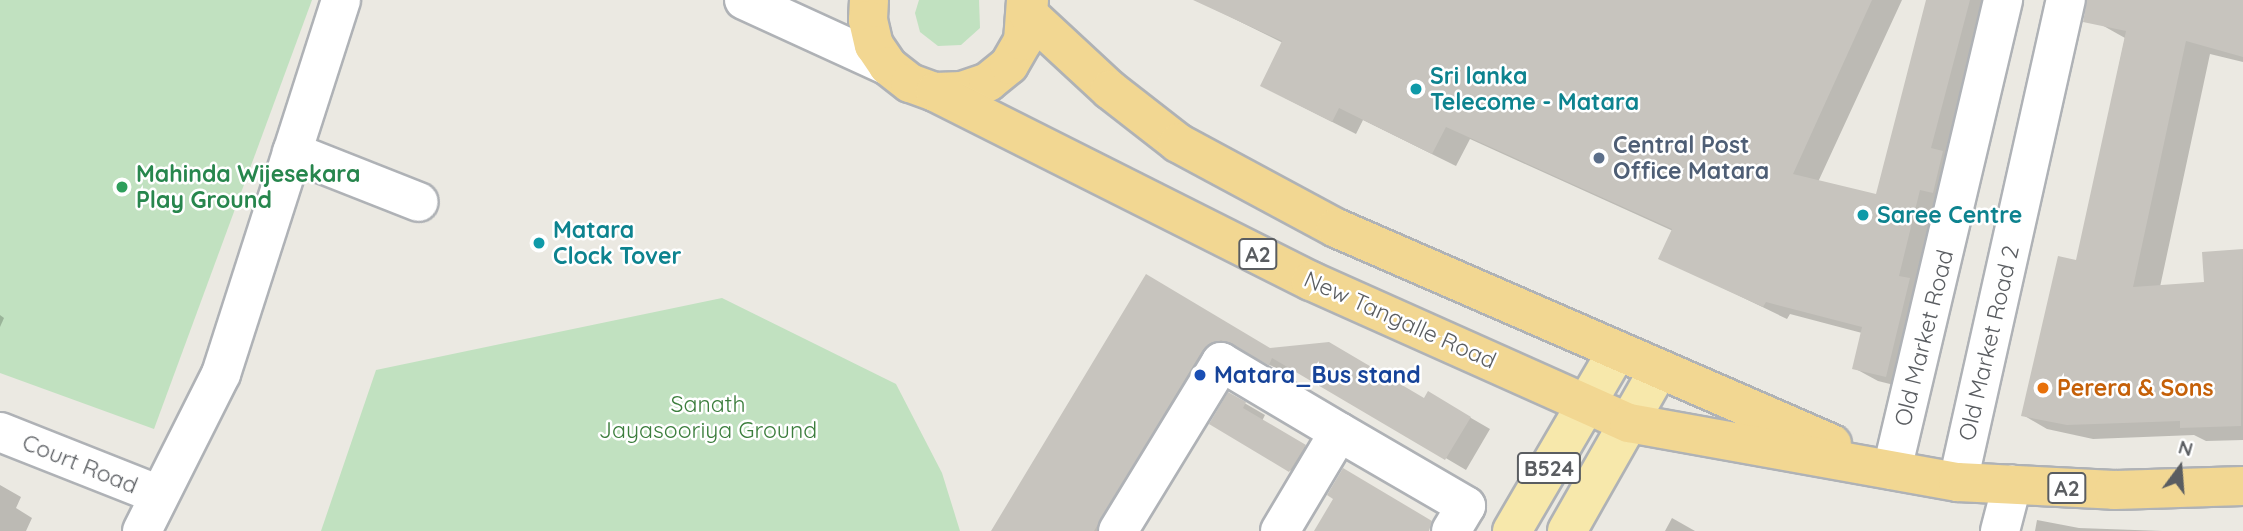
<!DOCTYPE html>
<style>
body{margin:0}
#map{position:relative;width:2243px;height:531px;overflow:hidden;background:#ebe9e2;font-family:Quicksand,sans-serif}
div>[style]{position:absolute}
.green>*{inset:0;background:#c1e1c0}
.shadow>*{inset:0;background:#0003}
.building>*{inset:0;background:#c7c4be}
.roads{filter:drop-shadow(2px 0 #afb2b6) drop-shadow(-2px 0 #afb2b6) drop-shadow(0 2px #afb2b6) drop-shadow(0 -2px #afb2b6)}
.minor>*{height:38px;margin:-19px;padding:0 19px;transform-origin:19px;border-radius:19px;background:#fff}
.major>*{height:38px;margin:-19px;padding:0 19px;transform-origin:19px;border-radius:19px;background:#f7e8ab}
.highway>*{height:38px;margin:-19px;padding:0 19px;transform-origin:19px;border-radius:19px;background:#f2d792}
.dots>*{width:19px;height:19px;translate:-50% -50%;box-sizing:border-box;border:4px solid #fff;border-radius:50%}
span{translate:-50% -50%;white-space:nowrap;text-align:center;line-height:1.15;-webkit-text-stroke:5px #fff;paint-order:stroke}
.shield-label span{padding:2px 5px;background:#fff;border:2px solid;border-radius:5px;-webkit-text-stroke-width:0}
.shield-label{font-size:21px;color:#5a5d61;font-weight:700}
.culture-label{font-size:23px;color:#0d838f;font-weight:700}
.left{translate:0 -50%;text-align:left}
.service-label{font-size:23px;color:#4e5e75;font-weight:700}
.leisure-label{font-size:23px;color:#27864d;font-weight:700}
.street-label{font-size:23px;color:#5a5d61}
.transit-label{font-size:23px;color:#164399;font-weight:700}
.food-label{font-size:23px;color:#c56008;font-weight:700}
.park-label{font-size:23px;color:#3c7e3d}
.north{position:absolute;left:2145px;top:433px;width:70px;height:70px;-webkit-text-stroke:5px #fff;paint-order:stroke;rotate:16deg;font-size:19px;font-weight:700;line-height:28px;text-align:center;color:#5a5d61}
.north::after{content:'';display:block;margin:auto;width:24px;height:32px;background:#5a5d61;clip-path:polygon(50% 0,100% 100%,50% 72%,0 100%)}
</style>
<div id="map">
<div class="green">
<div style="clip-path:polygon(0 0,312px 0,154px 429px,0 373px)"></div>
<div style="clip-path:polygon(919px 0,979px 0,980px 28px,961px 45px,938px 46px,920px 32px,915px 13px)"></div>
<div style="clip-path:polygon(722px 298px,896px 384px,942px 473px,960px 531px,321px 531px,376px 370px)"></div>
</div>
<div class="shadow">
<div style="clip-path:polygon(1196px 0,1902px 0,1818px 182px,1878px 197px,1928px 0,1997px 0,1910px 389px,1878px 381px,1854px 368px,1862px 333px,1790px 314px,1787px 319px,1661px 258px,1673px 231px,1470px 139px,1456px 166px,1363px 120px,1356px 134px,1285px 98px,1283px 43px)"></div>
<div style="clip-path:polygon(2105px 0,2243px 0,2243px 62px,2210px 54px,2160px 287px,2206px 284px,2204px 253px,2243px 250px,2243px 440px,2206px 441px,2194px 435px,2093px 439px,2047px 429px,2023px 415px,2077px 262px,2125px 38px,2100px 24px)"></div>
<div style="clip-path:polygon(1147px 276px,1270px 350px,1425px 400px,1428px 393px,1490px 429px,1466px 470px,1293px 368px,1289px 375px,1243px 351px,1223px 361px,1123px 531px,993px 531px)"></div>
<div style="clip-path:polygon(0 315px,4px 318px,0 327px)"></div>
<div style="clip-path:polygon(1229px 394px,1265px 415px,1262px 421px,1324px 458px,1310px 482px,1211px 424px)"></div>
<div style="clip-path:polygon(0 485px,21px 497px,16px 508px,32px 518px,26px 531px,0 531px)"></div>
<div style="clip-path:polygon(1672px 518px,1695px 531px,1665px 531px)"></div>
<div style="clip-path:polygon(2037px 520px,2079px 528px,2163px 531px,2035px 531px)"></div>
</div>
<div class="building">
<div style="clip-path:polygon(1193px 0,1872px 0,1793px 174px,1876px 194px,1926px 0,1970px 0,1931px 148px,1943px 151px,1933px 193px,1920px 190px,1899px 276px,1910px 278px,1886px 377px,1852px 369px,1862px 327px,1766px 302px,1763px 307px,1658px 259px,1672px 229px,1446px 127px,1432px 154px,1339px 108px,1332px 122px,1260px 86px,1282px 41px)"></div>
<div style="clip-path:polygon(2087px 0,2243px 0,2243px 57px,2186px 41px,2133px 287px,2204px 282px,2202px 252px,2243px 249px,2241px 426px,2180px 428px,2180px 421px,2067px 425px,2021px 416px,2058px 256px,2076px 260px,2126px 31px,2083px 22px)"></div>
<div style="clip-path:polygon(1146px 274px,1270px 348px,1329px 342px,1424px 398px,1428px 391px,1471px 417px,1445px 460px,1272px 358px,1269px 365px,1221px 340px,1202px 351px,1094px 531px,991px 531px)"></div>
<div style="clip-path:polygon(1228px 392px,1246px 402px,1243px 408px,1306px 445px,1289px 472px,1209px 424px)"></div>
<div style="clip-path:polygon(1343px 468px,1432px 521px,1429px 531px,1314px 531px,1333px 499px,1327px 495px)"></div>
</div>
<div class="roads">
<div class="minor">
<div style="left:744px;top:0;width:158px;rotate:24.6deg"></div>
<div style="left:292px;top:152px;width:136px;rotate:21.5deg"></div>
<div style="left:0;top:432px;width:171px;rotate:21.6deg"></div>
<div style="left:1892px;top:470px;width:483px;rotate:-76.7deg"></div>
<div style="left:1958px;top:482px;width:494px;rotate:-77.4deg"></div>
<div style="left:142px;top:531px;width:176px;rotate:-63.3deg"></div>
<div style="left:221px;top:374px;width:393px;rotate:-72.2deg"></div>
<div style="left:1118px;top:531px;width:198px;rotate:-58.6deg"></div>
<div style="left:1221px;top:362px;width:137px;rotate:30.7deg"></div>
<div style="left:1280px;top:531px;width:115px;rotate:-59.2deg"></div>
<div style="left:1339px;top:432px;width:147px;rotate:30.2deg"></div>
<div style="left:1466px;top:506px;width:29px;rotate:121deg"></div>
<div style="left:2000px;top:531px;width:48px;rotate:-75.4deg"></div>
</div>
<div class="major">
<div style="left:1512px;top:531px;width:208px;rotate:-59.7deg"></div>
<div style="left:1567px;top:531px;width:186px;rotate:-60.4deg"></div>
</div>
<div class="highway">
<div style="left:869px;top:0;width:20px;rotate:93deg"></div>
<div style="left:868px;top:20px;width:26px;rotate:77deg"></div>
<div style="left:874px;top:45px;width:25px;rotate:56deg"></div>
<div style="left:888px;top:66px;width:28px;rotate:38deg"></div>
<div style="left:910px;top:83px;width:27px;rotate:20deg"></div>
<div style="left:935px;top:92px;width:27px;rotate:-2deg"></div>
<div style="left:962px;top:91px;width:28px;rotate:-19deg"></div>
<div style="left:988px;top:82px;width:27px;rotate:-39deg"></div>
<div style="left:1009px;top:65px;width:28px;rotate:-60deg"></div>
<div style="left:1023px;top:41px;width:41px;rotate:-85.8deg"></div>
<div style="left:1029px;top:0;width:14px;rotate:94deg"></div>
<div style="left:1028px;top:14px;width:112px;rotate:42.8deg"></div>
<div style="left:1110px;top:90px;width:86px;rotate:37.9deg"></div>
<div style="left:1178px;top:143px;width:179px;rotate:28.3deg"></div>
<div style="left:1336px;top:228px;width:541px;rotate:23.53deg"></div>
<div style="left:935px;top:92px;width:421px;rotate:26.7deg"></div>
<div style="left:1311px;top:281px;width:348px;rotate:24.1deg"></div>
<div style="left:1629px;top:423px;width:334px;rotate:10.2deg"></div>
<div style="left:1958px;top:482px;width:156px;rotate:2.9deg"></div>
<div style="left:2114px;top:490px;width:129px;rotate:-1.8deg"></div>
</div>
</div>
<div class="dots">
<div style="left:1416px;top:89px;background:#0f9aa8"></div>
<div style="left:1599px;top:158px;background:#5c6f8a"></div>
<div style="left:122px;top:187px;background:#2e9e5b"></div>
<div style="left:1863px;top:215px;background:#0f9aa8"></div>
<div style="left:539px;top:243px;background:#0f9aa8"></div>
<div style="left:1200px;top:375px;background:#1a4fb4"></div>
<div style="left:2043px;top:388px;background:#e8710a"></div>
</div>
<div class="shield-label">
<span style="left:1258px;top:254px">A2</span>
<span style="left:1549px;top:468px">B524</span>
<span style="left:2067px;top:488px">A2</span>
</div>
<div class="culture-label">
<span class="left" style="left:1430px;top:89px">Sri lanka<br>Telecome - Matara</span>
<span class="left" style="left:1877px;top:215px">Saree Centre</span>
<span class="left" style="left:553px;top:243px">Matara<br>Clock Tover</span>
</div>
<div class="service-label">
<span class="left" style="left:1613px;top:158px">Central Post<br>Office Matara</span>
</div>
<div class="leisure-label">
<span class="left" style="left:136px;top:187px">Mahinda Wijesekara<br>Play Ground</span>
</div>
<div class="street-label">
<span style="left:1400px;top:320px;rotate:24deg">New Tangalle Road</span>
<span style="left:1924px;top:338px;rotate:-76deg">Old Market Road</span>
<span style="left:1989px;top:343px;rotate:-77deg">Old Market Road 2</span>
<span style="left:80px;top:464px;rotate:22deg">Court Road</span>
</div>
<div class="transit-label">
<span class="left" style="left:1214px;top:375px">Matara_Bus stand</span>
</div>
<div class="food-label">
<span class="left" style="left:2057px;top:388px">Perera &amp; Sons</span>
</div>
<div class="park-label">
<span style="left:708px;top:417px">Sanath<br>Jayasooriya Ground</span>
</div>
<div class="north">N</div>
</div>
